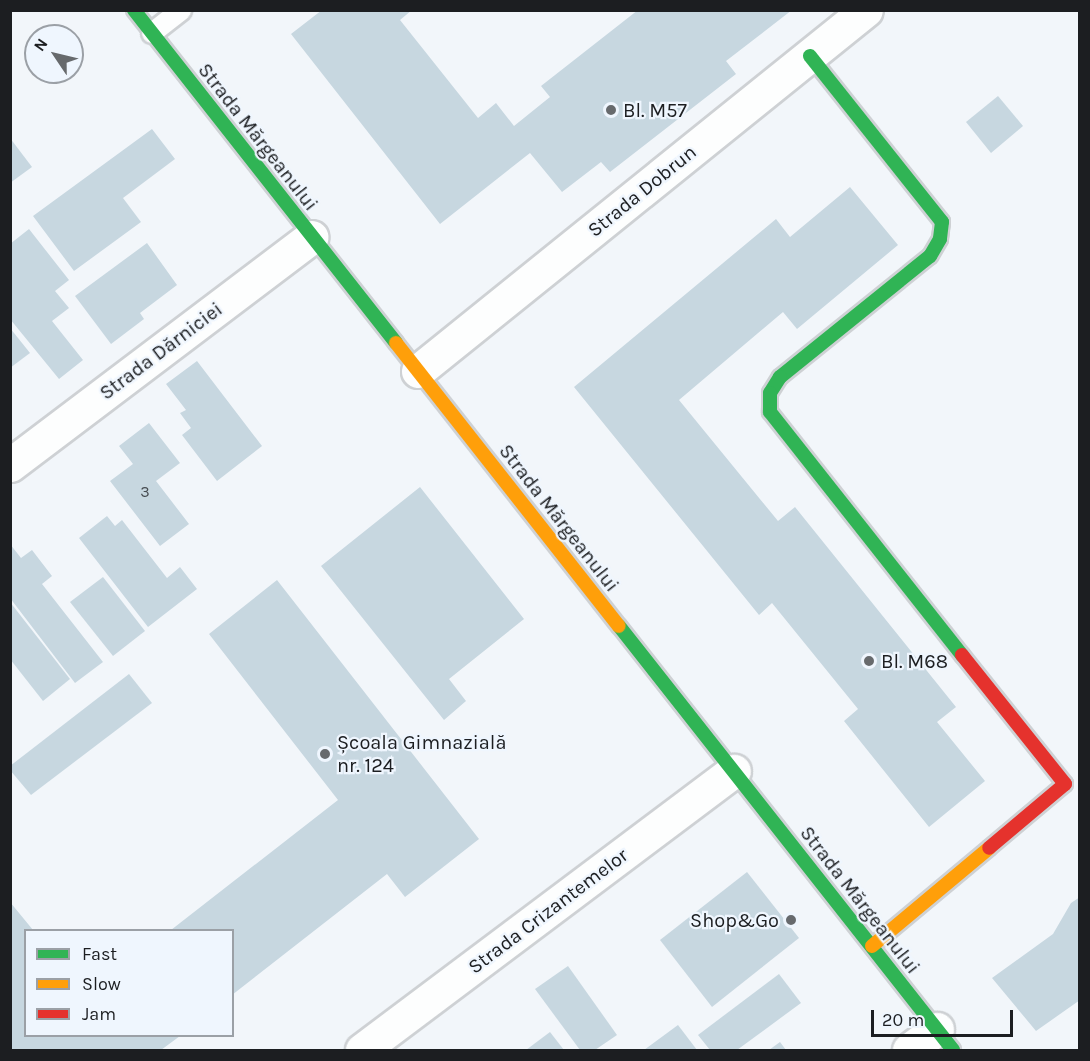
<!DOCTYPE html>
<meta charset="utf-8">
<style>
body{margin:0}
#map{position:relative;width:1090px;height:1061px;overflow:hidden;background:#f2f6fa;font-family:Karla,sans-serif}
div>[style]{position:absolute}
.building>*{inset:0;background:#c7d7e0}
.roads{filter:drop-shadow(2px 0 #ced1d4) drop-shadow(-2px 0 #ced1d4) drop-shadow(0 2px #ced1d4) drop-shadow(0 -2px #ced1d4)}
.lane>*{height:20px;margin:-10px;padding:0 10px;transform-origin:10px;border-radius:10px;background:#fdfefe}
.street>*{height:33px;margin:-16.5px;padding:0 16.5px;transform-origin:16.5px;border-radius:16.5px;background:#fdfefe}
.fast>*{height:14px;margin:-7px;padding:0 7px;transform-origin:7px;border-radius:7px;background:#30b455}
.slow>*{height:14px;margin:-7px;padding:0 7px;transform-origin:7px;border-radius:7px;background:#ff9f0a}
.jam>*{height:14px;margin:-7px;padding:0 7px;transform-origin:7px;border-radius:7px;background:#e5322d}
.dots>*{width:16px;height:16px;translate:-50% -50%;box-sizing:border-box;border:3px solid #eff6fe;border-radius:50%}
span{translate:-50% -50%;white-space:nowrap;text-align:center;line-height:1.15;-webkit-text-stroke:4.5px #eff6fe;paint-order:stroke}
.number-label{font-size:16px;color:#474c51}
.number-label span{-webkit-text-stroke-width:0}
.poi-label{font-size:20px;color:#1c1e21}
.left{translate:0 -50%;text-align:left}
.right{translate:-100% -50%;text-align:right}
.street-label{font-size:20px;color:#1c1e21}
.frame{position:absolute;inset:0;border:12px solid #1c1e21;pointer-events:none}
.legend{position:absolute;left:24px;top:929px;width:210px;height:108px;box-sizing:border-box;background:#eff6fe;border:2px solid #9ba0a6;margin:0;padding:8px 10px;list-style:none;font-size:18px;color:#1c1e21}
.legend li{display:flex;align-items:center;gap:12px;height:30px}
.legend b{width:30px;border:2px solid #9ba0a6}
.north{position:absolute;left:24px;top:24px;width:60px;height:60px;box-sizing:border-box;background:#eff6fe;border:2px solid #9ba0a6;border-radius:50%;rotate:305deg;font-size:16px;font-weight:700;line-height:24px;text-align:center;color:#1c1e21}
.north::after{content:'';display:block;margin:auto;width:21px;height:27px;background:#676a6d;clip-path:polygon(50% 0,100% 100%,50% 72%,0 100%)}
.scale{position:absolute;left:871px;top:1010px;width:142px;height:27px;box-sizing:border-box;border:3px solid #1c1e21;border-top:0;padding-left:8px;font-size:18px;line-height:21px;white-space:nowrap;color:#1c1e21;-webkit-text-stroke:4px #eff6fe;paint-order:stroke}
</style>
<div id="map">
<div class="building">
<div style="clip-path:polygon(322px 10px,412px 10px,400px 20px,478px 118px,496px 103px,514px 126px,550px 97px,541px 86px,638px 10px,792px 10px,726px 61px,736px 74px,610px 172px,601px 162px,562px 192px,530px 153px,440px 224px,291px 34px)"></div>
<div style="clip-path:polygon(998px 96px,1023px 126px,991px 153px,966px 122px)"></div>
<div style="clip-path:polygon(152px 129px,175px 159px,123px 198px,141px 222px,74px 271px,33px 216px)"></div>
<div style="clip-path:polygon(10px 138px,32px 167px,10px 183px)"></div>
<div style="clip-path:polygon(850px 187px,898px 245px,797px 329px,783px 312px,679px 400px,778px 521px,795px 507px,956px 707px,937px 722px,985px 781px,929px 827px,844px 721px,858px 709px,772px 603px,759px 615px,574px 387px,776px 219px,790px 237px)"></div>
<div style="clip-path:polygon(29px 229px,69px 280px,55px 291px,69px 308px,52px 321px,83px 360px,59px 379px,10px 319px,10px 244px)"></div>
<div style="clip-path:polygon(147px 243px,177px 285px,140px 313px,144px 319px,111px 344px,75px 296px)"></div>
<div style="clip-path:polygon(10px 328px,30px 353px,10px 368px)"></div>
<div style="clip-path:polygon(197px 361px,262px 446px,217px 481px,182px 435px,191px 428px,180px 413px,186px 410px,166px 384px)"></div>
<div style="clip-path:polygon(149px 423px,180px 463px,156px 481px,189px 524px,160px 546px,110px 481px,133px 464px,119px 446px)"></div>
<div style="clip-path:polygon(420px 487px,524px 619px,449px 679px,466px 701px,444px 720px,321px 566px)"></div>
<div style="clip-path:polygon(107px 516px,115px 526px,122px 520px,167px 578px,180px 567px,197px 589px,148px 627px,79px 538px)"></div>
<div style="clip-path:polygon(10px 544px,21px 558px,32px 550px,52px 576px,42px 584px,103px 662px,75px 683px,10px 598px)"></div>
<div style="clip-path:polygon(103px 577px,145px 631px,113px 656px,70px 602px)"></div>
<div style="clip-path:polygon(277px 580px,479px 839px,405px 897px,387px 874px,232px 995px,232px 930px,171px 930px,338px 800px,209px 634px)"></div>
<div style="clip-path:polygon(10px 602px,70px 679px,43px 701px,10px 659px)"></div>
<div style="clip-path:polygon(129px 674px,152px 703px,31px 795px,10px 770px,10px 766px)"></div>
<div style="clip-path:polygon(747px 872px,799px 938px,712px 1007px,660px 940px)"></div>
<div style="clip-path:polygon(1080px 897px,1080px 1000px,1036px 1031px,992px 978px,1053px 934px,1071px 903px)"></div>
<div style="clip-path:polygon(10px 902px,33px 930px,26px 930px,26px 1036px,180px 1036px,161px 1050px,13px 1050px,10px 1047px)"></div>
<div style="clip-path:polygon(568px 966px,617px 1035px,595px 1050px,580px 1050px,535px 989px)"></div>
<div style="clip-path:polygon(779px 974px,801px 1003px,737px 1050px,710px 1050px,698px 1035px)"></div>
<div style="clip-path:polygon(678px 1025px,697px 1050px,644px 1050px)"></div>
<div style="clip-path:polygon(550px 1032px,564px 1050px,526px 1050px)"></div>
<div style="clip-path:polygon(780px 1042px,786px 1050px,769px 1050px)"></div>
</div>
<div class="roads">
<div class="lane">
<div style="left:152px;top:33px;width:37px;rotate:-38deg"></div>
</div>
<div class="street">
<div style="left:418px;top:371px;width:575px;rotate:-38.86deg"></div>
<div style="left:10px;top:465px;width:378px;rotate:-37.1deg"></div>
<div style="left:362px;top:1050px;width:465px;rotate:-36.9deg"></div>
<div style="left:909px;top:1050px;width:35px;rotate:-37deg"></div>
</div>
<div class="fast">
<div style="left:134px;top:10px;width:424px;rotate:51.8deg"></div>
<div style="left:810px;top:56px;width:212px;rotate:51.5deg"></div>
<div style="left:942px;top:222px;width:17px;rotate:97deg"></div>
<div style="left:940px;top:239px;width:20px;rotate:120deg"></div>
<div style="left:930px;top:256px;width:193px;rotate:141.1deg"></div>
<div style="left:780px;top:377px;width:19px;rotate:122deg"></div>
<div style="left:770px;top:393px;width:19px;rotate:90deg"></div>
<div style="left:770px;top:412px;width:310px;rotate:51.7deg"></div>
<div style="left:619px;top:626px;width:540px;rotate:51.77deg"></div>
</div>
<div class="slow">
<div style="left:396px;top:343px;width:360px;rotate:51.8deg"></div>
<div style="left:872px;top:946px;width:153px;rotate:-39.9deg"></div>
</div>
<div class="jam">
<div style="left:962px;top:655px;width:165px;rotate:51.4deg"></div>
<div style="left:1065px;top:784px;width:99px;rotate:139.9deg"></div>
</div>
</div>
<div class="dots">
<div style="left:611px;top:110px;background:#676a6d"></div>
<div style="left:869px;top:661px;background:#676a6d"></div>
<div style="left:325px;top:754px;background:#676a6d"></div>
<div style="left:791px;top:920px;background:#676a6d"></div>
</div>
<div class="number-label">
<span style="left:145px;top:492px">3</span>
</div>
<div class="poi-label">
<span class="left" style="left:623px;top:110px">Bl. M57</span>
<span class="left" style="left:881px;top:661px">Bl. M68</span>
<span class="left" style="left:337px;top:754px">Școala Gimnazială<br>nr. 124</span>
<span class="right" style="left:779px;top:920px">Shop&amp;Go</span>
</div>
<div class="street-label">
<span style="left:258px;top:137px;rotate:52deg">Strada Mărgeanului</span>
<span style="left:642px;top:191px;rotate:-39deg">Strada Dobrun</span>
<span style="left:161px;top:351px;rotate:-37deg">Strada Dărniciei</span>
<span style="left:559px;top:518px;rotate:52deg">Strada Mărgeanului</span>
<span style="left:860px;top:900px;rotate:52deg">Strada Mărgeanului</span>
<span style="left:548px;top:911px;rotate:-37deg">Strada Crizantemelor</span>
</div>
<div class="frame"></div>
<ul class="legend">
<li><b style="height:8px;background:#30b455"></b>Fast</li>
<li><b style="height:8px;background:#ff9f0a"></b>Slow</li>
<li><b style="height:8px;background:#e5322d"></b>Jam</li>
</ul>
<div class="north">N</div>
<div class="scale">20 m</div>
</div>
